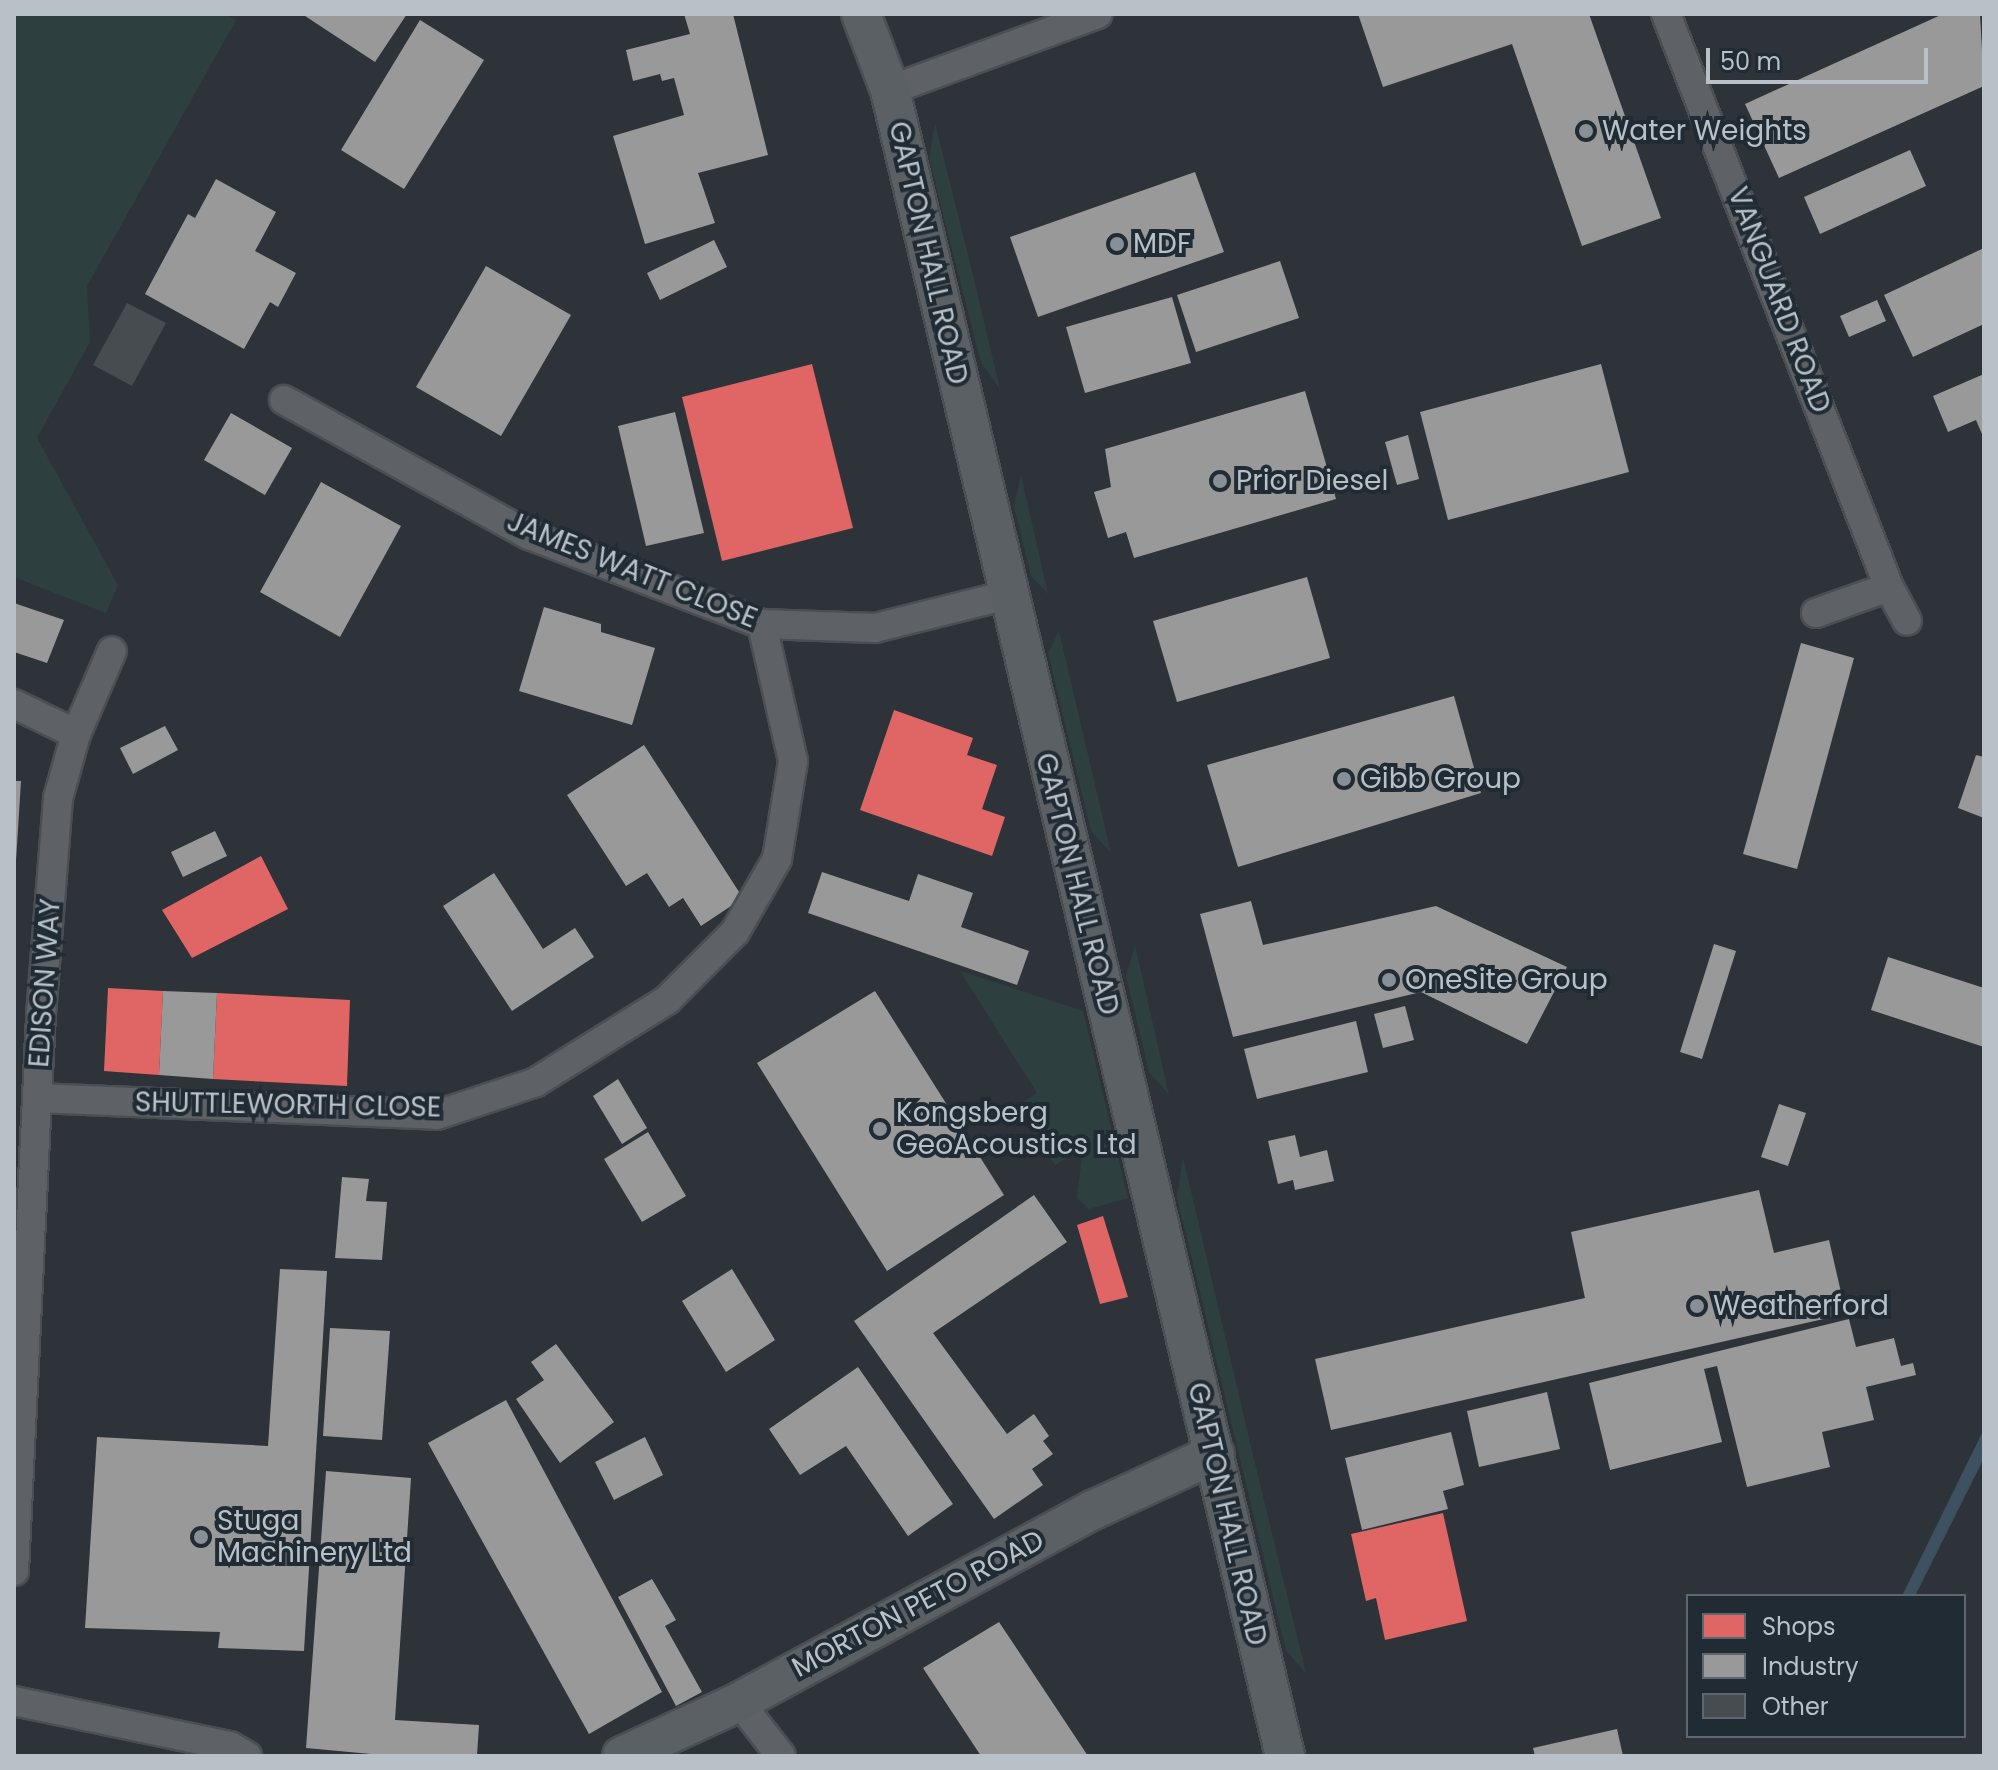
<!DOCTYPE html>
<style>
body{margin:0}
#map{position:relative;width:1998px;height:1770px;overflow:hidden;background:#2d3338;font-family:Poppins,sans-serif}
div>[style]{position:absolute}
.green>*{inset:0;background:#2d403f}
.water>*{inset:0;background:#3e5160}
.shops>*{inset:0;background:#e06666}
.industry>*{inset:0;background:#999}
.building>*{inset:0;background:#464c50}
.roads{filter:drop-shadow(2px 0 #4b4f53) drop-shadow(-2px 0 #4b4f53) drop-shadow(0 2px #4b4f53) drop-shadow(0 -2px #4b4f53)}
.street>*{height:28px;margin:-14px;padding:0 14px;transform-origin:14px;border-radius:14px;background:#5e6266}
.secondary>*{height:38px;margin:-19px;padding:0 19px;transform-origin:19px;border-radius:19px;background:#5b6065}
.dots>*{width:22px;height:22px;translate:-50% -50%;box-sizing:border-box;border:4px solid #212b33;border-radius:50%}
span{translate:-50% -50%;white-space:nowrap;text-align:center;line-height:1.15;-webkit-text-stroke:8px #212b33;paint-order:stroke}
.poi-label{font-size:28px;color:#b9c1c8}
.left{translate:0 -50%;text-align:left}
.street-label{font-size:28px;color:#b9c1c8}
.frame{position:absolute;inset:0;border:16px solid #b9c1c8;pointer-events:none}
.legend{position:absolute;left:1686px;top:1594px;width:280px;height:144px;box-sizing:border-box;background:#212b33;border:2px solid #5e676f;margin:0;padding:10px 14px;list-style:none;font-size:24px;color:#b9c1c8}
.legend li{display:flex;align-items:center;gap:16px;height:40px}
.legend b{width:40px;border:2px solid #5e676f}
.scale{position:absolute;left:1706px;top:48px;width:222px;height:36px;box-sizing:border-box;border:4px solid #b9c1c8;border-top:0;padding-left:10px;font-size:24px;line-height:28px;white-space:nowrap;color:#b9c1c8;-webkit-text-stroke:6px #212b33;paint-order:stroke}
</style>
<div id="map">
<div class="green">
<div style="clip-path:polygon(14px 14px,224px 14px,236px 20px,87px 286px,90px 342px,37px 438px,118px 585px,106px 613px,14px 577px)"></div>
<div style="clip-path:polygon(935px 123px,972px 271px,1000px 389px,981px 363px,929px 159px)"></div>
<div style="clip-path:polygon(1021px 475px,1048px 594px,1031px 576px,1014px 506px)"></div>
<div style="clip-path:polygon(1059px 631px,1111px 853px,1091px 831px,1048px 653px)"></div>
<div style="clip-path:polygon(1135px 945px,1169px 1095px,1149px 1072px,1126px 976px)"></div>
<div style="clip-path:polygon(960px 971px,1083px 1011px,1128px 1198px,1089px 1209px,1077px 1198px,1083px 1148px,1055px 1165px,1016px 1107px,1037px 1093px)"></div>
<div style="clip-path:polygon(1183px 1157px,1253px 1455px,1306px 1673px,1286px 1651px,1199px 1288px,1177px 1197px)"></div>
</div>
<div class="water">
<div style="clip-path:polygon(1984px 1429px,1984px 1458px,1915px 1596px,1902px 1596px)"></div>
</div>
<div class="shops">
<div style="clip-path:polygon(812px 364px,853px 528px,722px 561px,682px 397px)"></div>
<div style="clip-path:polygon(894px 710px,973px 738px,967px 755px,997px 765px,982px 809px,1005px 817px,992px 856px,860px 810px)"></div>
<div style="clip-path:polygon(261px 856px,288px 909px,192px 958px,162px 910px)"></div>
<div style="clip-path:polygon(108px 988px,163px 991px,159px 1075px,104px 1071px)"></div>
<div style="clip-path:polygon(217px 993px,350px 1000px,347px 1086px,213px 1079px)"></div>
<div style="clip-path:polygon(1103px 1216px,1128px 1297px,1100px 1304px,1077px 1225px)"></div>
<div style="clip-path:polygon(1443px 1513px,1467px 1621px,1385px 1640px,1376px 1598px,1366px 1601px,1351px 1534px)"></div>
</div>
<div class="industry">
<div style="clip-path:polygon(302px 14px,407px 14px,375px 62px)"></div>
<div style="clip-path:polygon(684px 14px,733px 14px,768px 155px,698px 173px,715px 223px,645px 244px,613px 136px,684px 115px,674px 78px,662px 81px,660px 74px,633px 81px,626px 50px,690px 34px)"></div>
<div style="clip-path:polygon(1358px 14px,1589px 14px,1661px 218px,1582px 246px,1512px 44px,1383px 87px)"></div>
<div style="clip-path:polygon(1943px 14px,1980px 14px,1984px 86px,1779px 178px,1745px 104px)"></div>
<div style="clip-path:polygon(420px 20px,484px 60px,404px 189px,341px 150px)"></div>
<div style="clip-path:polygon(1910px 150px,1926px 186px,1820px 234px,1804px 197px)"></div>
<div style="clip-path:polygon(1195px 172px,1224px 252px,1038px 317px,1010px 237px)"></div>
<div style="clip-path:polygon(216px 179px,276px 212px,255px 251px,296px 273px,278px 307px,270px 302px,244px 349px,145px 294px,188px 214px,195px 218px)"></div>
<div style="clip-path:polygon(714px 240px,727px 267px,660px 300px,647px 273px)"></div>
<div style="clip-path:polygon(1984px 248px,1984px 324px,1913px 357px,1884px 295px)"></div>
<div style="clip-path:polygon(1280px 261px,1299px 318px,1196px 352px,1177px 295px)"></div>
<div style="clip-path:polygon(486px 266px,571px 315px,501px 436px,416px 387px)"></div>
<div style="clip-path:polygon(1172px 297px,1191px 363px,1085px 393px,1066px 327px)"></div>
<div style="clip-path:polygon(1877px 300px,1886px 321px,1849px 337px,1840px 316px)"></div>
<div style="clip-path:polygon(1601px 364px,1629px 472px,1448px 520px,1420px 412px)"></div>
<div style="clip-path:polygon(1984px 374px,1984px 439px,1976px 420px,1948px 432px,1933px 396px)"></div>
<div style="clip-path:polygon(1305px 391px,1336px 499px,1134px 558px,1126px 532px,1108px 538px,1094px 492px,1111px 487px,1105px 449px)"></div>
<div style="clip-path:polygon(675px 412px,704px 533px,646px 546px,618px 426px)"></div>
<div style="clip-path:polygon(231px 413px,292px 448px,265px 495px,204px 460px)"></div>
<div style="clip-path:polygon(1408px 435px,1419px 479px,1397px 485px,1385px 442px)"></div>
<div style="clip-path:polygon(321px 482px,401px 526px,340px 637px,260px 592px)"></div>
<div style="clip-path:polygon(1307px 577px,1330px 658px,1177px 702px,1153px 621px)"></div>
<div style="clip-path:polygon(14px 603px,64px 620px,47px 663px,14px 652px)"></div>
<div style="clip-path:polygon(544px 607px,601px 624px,601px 632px,655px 648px,632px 725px,519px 691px)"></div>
<div style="clip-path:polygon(1801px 643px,1854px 658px,1797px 869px,1743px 854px)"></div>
<div style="clip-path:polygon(1454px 696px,1481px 793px,1238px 867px,1207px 765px)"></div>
<div style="clip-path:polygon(165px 726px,178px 750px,133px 774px,120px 748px)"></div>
<div style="clip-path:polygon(644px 745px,743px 898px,701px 926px,683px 898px,669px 907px,647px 873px,626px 886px,567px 795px)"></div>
<div style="clip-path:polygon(1976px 755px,1984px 757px,1984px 818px,1958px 808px)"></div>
<div style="clip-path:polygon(14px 781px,21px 781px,16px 861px,14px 861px)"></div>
<div style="clip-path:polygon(215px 831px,227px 856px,183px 877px,171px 852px)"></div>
<div style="clip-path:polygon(822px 872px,909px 901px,918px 874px,973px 893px,961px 927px,1029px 951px,1017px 985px,808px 913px)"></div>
<div style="clip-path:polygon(494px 873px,543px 949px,575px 928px,594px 957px,512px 1011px,443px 906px)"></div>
<div style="clip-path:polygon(1251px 901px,1263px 945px,1436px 906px,1567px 967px,1527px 1044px,1421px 992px,1233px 1037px,1200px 914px)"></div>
<div style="clip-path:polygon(1714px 944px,1736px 951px,1702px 1059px,1680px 1052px)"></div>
<div style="clip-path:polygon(1888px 957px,1984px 988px,1984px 1047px,1871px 1010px)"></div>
<div style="clip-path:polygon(163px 991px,217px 993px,213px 1079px,159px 1075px)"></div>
<div style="clip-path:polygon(875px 991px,1004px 1195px,887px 1271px,757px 1063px)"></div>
<div style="clip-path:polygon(1405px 1006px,1414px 1040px,1383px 1048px,1374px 1014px)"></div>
<div style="clip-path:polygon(1356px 1021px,1368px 1072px,1257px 1099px,1244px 1049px)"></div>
<div style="clip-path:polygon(618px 1079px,647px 1128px,622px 1144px,593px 1096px)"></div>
<div style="clip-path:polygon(1779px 1104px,1806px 1113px,1788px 1166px,1761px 1157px)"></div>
<div style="clip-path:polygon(648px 1132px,686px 1196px,642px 1222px,604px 1159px)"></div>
<div style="clip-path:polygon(1295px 1135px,1300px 1157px,1327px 1150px,1334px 1181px,1295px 1190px,1293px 1180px,1278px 1184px,1268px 1141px)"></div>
<div style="clip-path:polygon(342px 1177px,369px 1179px,366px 1201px,387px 1202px,382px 1260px,335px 1258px)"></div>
<div style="clip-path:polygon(1759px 1190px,1774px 1253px,1829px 1240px,1846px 1314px,1331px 1430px,1315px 1359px,1585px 1298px,1571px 1232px)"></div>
<div style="clip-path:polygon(1034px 1195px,1067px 1242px,933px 1333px,1007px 1434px,1034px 1414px,1049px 1436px,1043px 1441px,1053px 1454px,1032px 1469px,1043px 1485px,994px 1519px,854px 1321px)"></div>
<div style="clip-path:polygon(280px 1269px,327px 1271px,304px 1651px,218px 1648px,220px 1632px,85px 1628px,97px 1437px,268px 1446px)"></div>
<div style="clip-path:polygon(732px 1269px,775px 1340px,726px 1372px,682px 1301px)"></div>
<div style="clip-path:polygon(1849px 1319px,1856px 1347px,1894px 1338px,1901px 1366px,1913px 1363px,1916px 1375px,1866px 1387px,1874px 1420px,1822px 1432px,1830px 1467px,1747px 1487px,1717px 1366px,1704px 1369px,1722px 1442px,1610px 1470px,1589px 1383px)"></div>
<div style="clip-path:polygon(330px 1328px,390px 1331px,382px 1440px,323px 1436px)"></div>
<div style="clip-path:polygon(556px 1344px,614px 1422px,560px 1463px,516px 1399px,544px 1380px,531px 1362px)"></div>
<div style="clip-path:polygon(858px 1367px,953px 1504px,908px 1536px,846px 1446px,800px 1475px,769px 1429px)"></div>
<div style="clip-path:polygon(1547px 1392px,1560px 1449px,1479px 1467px,1467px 1411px)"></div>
<div style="clip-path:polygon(506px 1400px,662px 1692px,589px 1734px,428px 1443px)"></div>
<div style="clip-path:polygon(1451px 1432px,1464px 1485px,1443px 1491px,1448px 1509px,1362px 1530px,1345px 1458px)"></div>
<div style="clip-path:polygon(645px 1437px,663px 1475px,614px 1500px,595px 1462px)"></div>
<div style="clip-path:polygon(326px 1471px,411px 1478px,395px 1720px,479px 1725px,477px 1756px,393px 1756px,306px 1748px)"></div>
<div style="clip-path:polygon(652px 1579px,676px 1620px,665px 1626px,702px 1692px,676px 1706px,618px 1597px)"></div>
<div style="clip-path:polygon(999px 1622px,1088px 1756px,981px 1756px,923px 1668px)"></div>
<div style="clip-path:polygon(1617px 1729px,1623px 1756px,1535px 1756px,1533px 1748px)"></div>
</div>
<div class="building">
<div style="clip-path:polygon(127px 303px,166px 323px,132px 386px,93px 365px)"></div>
</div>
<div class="roads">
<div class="street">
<div style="left:1666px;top:14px;width:615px;rotate:68.74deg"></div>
<div style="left:1889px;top:587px;width:38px;rotate:62deg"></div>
<div style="left:890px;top:90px;width:221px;rotate:-20.1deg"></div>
<div style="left:284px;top:400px;width:280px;rotate:28.9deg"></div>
<div style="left:529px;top:535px;width:249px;rotate:20.9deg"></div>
<div style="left:762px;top:624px;width:113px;rotate:2deg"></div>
<div style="left:875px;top:628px;width:136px;rotate:-14deg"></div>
<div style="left:1816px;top:613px;width:77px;rotate:-19.6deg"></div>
<div style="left:14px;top:704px;width:69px;rotate:25.8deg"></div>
<div style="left:37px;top:1098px;width:400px;rotate:2.4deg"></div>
<div style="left:437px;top:1115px;width:104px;rotate:-18.4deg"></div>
<div style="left:536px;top:1082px;width:155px;rotate:-32deg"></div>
<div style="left:667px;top:1000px;width:96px;rotate:-45deg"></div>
<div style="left:735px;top:932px;width:84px;rotate:-60.1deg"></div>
<div style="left:777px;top:859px;width:99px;rotate:-80.7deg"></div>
<div style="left:793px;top:761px;width:140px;rotate:-102.8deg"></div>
<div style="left:14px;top:1571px;width:557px;rotate:-87.22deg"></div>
<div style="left:41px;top:1015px;width:218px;rotate:-85.5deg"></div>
<div style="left:58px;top:798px;width:66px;rotate:-74.3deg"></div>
<div style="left:76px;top:734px;width:90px;rotate:-66.6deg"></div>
<div style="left:14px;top:1701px;width:221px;rotate:11.8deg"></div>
<div style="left:230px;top:1746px;width:20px;rotate:30deg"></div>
<div style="left:739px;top:1702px;width:68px;rotate:52.1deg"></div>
</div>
<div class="secondary">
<div style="left:861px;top:14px;width:81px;rotate:69.1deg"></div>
<div style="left:890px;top:90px;width:1712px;rotate:76.66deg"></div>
<div style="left:622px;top:1756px;width:129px;rotate:-24.8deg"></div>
<div style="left:739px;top:1702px;width:403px;rotate:-28.5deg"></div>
<div style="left:1093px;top:1510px;width:134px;rotate:-24.7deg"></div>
</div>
</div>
<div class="dots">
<div style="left:1586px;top:131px;background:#888f96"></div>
<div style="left:1117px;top:244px;background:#888f96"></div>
<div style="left:1220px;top:481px;background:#888f96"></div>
<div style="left:1344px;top:779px;background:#888f96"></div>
<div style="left:1389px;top:980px;background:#888f96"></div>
<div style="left:880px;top:1129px;background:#888f96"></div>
<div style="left:1697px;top:1306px;background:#888f96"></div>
<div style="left:201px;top:1537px;background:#888f96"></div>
</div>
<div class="poi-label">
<span class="left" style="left:1602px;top:131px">Water Weights</span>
<span class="left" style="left:1133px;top:244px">MDF</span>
<span class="left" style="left:1236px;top:481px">Prior Diesel</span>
<span class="left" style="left:1360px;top:779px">Gibb Group</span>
<span class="left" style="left:1405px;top:980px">OneSite Group</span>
<span class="left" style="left:896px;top:1129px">Kongsberg<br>GeoAcoustics Ltd</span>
<span class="left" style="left:1713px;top:1306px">Weatherford</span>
<span class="left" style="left:217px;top:1537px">Stuga<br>Machinery Ltd</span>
</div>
<div class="street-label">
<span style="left:928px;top:253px;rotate:77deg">GAPTON HALL ROAD</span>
<span style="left:1779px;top:300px;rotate:69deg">VANGUARD ROAD</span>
<span style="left:632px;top:570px;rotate:22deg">JAMES WATT CLOSE</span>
<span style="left:1077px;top:884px;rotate:76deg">GAPTON HALL ROAD</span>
<span style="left:45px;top:983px;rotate:-86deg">EDISON WAY</span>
<span style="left:288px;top:1105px;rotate:1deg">SHUTTLEWORTH CLOSE</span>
<span style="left:1227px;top:1514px;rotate:77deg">GAPTON HALL ROAD</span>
<span style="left:918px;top:1604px;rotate:-28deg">MORTON PETO ROAD</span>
</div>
<div class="frame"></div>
<ul class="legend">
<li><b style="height:22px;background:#e06666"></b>Shops</li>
<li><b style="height:22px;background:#999"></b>Industry</li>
<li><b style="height:22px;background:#464c50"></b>Other</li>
</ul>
<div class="scale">50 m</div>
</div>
